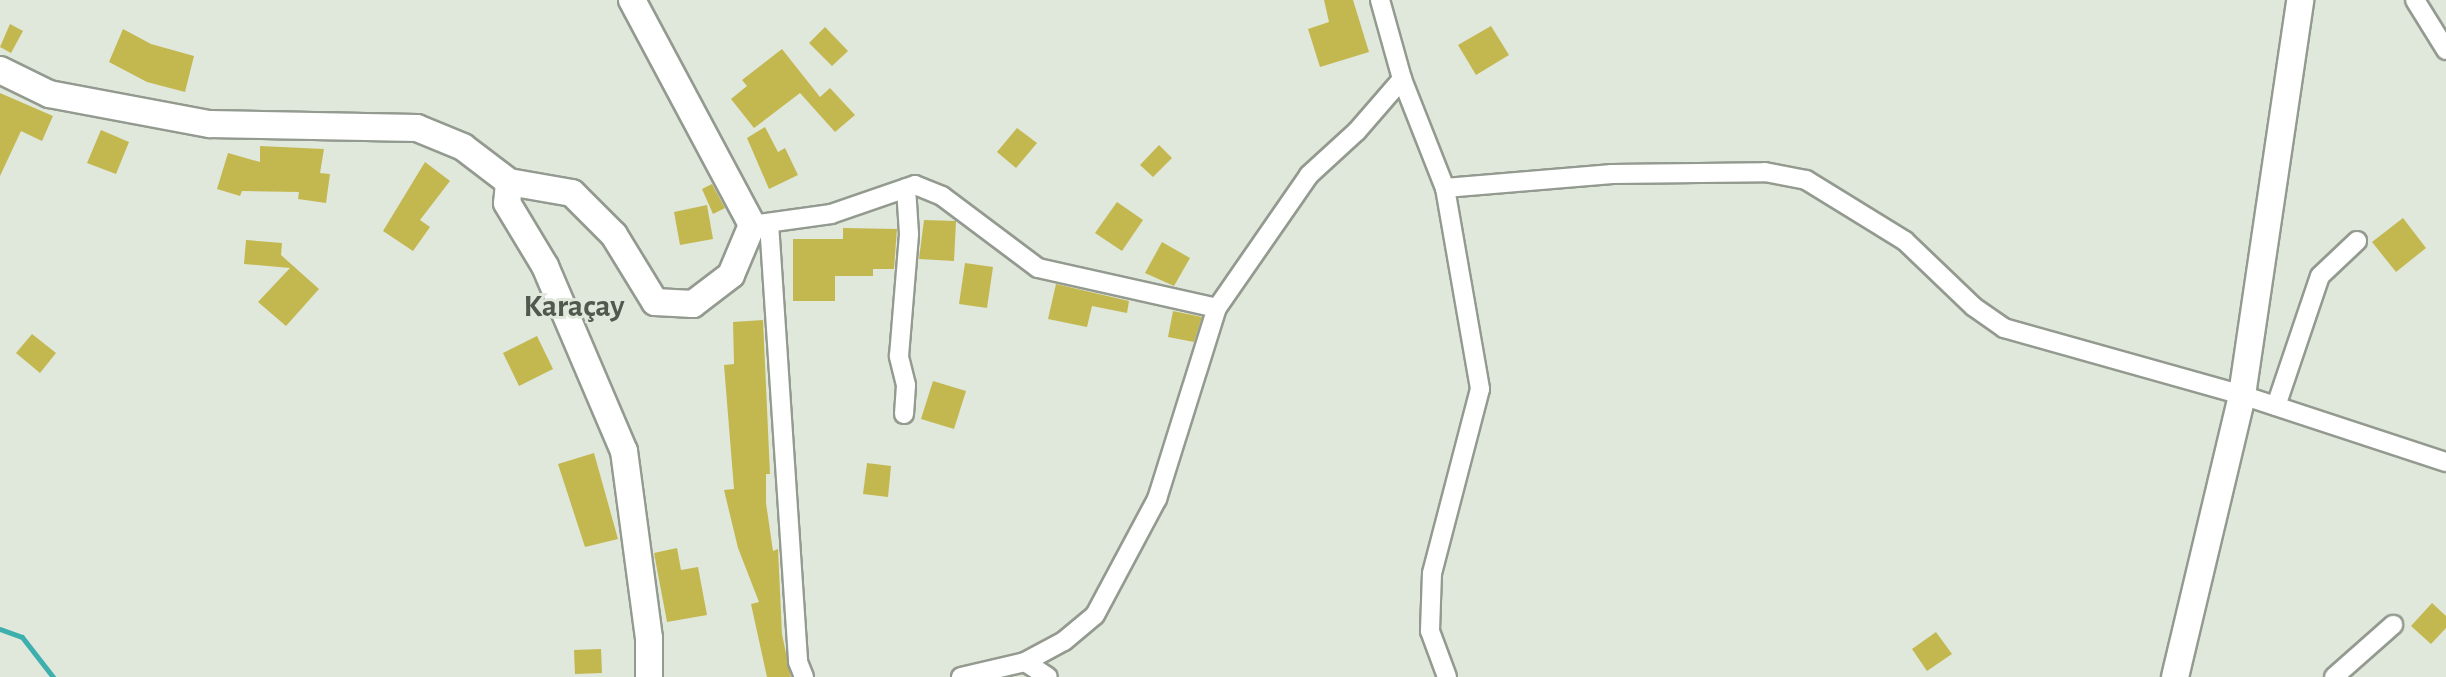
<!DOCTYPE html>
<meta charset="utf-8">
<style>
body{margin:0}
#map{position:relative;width:2446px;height:677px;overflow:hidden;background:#e0e7db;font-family:"Alegreya Sans",sans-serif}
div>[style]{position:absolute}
.stream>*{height:5px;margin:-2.5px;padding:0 2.5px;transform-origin:2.5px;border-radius:2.5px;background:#3dafad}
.building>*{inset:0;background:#c3b850}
.roads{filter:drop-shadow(2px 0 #939a8f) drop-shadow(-2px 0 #939a8f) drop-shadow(0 2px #939a8f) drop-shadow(0 -2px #939a8f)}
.street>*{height:18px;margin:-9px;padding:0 9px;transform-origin:9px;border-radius:9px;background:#fff}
.secondary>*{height:26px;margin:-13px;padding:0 13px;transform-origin:13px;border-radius:13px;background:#fff}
span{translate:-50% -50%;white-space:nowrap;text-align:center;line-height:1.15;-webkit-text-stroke:6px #e0e7db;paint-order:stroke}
.quarter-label{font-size:32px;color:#51584e;font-weight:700}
</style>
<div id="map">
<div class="stream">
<div style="left:0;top:629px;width:23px;rotate:20deg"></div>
<div style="left:22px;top:637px;width:51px;rotate:52.2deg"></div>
</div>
<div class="building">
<div style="clip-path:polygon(1324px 0,1353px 0,1369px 52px,1320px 67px,1308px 29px,1329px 22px)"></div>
<div style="clip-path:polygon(10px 24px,23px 31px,11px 53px,0 47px)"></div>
<div style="clip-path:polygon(1491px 26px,1509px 55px,1476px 75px,1458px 45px)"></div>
<div style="clip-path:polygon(825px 27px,848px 51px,832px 66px,809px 43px)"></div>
<div style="clip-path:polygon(123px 29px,151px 44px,194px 56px,185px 92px,147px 82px,109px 62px)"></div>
<div style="clip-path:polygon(782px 49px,820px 97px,830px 88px,855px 115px,835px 132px,800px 93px,754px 128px,731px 99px,747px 86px,742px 80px)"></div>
<div style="clip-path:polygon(0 93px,53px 116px,42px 141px,21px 131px,0 176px)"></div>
<div style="clip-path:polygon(765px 127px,778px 152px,785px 148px,798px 175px,769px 189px,747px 138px)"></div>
<div style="clip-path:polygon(1017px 128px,1037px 143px,1016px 168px,997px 152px)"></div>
<div style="clip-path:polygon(101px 130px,129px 142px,116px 174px,87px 163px)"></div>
<div style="clip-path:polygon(1159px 145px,1172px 158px,1153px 177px,1140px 165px)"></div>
<div style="clip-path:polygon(260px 146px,324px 149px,320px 173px,330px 174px,326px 203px,298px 199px,299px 192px,242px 191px,240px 196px,217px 189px,228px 153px,260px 162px)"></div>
<div style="clip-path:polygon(425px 162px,450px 181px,420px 220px,430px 227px,413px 251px,383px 231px)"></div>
<div style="clip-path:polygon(712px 184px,725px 208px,713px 214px,702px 189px)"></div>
<div style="clip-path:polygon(1117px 202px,1143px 220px,1122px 251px,1095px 233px)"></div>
<div style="clip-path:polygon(707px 205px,713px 239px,680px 245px,674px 212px)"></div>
<div style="clip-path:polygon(2403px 218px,2426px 248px,2396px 272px,2372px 242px)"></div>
<div style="clip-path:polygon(924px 220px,956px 221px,954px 261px,919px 259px)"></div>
<div style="clip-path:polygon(843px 228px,897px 229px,894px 269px,873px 269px,873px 276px,835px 276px,835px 301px,793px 301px,793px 239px,843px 239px)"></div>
<div style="clip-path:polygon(246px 240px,282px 243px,281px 255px,319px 289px,286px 326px,258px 302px,290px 268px,244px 264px)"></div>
<div style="clip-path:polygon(1162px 242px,1190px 258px,1174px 286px,1145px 273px)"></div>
<div style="clip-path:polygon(965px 263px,993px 267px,987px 308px,959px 304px)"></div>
<div style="clip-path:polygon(1056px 284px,1129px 301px,1127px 313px,1092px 306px,1087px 327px,1048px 319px)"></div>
<div style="clip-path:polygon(1173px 311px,1202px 317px,1194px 342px,1168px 337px)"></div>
<div style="clip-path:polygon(763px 320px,770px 474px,766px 474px,766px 503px,773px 551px,778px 549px,782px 634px,791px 677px,767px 677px,751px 604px,759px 602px,738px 548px,724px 490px,734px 489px,724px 365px,734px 364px,733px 322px)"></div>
<div style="clip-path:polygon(32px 334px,56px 353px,40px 373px,16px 353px)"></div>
<div style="clip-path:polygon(537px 336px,553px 369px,519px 386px,503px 353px)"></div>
<div style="clip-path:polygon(933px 381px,966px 391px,954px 429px,921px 419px)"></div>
<div style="clip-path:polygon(594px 453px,618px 539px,585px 547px,558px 464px)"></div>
<div style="clip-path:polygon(867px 463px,891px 466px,888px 497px,863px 494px)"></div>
<div style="clip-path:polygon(677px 548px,681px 570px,698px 567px,707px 615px,667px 622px,654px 553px)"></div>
<div style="clip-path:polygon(2432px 603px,2446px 616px,2446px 628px,2431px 644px,2411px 626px)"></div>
<div style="clip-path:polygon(1936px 632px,1952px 654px,1927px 671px,1912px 649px)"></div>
<div style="clip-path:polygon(601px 649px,602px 673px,575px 674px,574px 650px)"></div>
</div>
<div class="roads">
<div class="street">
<div style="left:1380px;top:0;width:82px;rotate:74.4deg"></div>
<div style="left:1402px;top:79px;width:117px;rotate:68.5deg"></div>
<div style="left:1445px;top:188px;width:204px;rotate:80.1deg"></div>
<div style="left:1480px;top:389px;width:190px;rotate:104.6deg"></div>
<div style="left:1432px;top:573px;width:58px;rotate:92deg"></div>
<div style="left:1430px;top:631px;width:49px;rotate:69.7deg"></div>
<div style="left:2415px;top:0;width:59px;rotate:58.2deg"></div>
<div style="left:1445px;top:188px;width:168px;rotate:-4.8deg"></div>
<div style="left:1612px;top:174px;width:153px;rotate:-0.7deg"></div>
<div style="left:1765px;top:172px;width:42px;rotate:11deg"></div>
<div style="left:1806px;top:180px;width:116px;rotate:31.6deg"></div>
<div style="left:1905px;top:241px;width:95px;rotate:43.7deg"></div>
<div style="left:1974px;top:307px;width:37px;rotate:35deg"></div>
<div style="left:2004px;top:328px;width:247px;rotate:15.7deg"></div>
<div style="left:2242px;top:395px;width:215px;rotate:18.2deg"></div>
<div style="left:769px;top:223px;width:440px;rotate:86.2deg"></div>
<div style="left:798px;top:662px;width:16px;rotate:68deg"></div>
<div style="left:752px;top:225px;width:80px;rotate:-7.9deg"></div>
<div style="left:831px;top:214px;width:89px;rotate:-19deg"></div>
<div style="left:915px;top:185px;width:29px;rotate:22deg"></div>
<div style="left:942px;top:196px;width:120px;rotate:36.9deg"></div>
<div style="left:1038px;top:268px;width:183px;rotate:12.6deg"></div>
<div style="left:2276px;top:406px;width:137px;rotate:-71.3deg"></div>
<div style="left:2320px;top:276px;width:51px;rotate:-43.4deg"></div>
<div style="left:904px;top:414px;width:29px;rotate:-86deg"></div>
<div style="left:906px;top:385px;width:30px;rotate:-104deg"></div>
<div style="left:899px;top:356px;width:122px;rotate:-85.3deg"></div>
<div style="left:909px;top:234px;width:46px;rotate:-93.7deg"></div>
<div style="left:1025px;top:662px;width:27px;rotate:33deg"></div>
<div style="left:961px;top:677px;width:66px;rotate:-13.2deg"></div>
<div style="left:1025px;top:662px;width:44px;rotate:-28.3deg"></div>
<div style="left:1064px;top:641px;width:40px;rotate:-40deg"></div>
<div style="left:1095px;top:615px;width:132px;rotate:-61.9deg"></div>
<div style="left:1157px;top:499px;width:200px;rotate:-72.6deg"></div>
<div style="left:1217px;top:308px;width:162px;rotate:-55.3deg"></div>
<div style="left:1309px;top:175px;width:65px;rotate:-42.5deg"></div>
<div style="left:1357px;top:131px;width:69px;rotate:-49.1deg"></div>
<div style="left:2334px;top:677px;width:79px;rotate:-41.4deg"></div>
</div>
<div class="secondary">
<div style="left:632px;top:0;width:255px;rotate:61.9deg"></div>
<div style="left:752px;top:225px;width:54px;rotate:112.8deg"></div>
<div style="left:731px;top:275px;width:48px;rotate:142.7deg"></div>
<div style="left:693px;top:304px;width:38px;rotate:-177deg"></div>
<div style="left:655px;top:302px;width:79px;rotate:-121.5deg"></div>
<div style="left:614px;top:235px;width:59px;rotate:-135deg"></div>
<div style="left:572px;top:193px;width:64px;rotate:-170.1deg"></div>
<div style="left:509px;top:182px;width:21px;rotate:95deg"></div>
<div style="left:507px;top:203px;width:74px;rotate:58.9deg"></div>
<div style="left:545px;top:266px;width:201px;rotate:66.9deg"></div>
<div style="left:624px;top:451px;width:189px;rotate:82.4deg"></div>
<div style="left:649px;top:638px;width:39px;rotate:90deg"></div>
<div style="left:0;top:70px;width:55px;rotate:26.1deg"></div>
<div style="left:49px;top:94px;width:164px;rotate:10.6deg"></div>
<div style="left:210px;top:124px;width:207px;rotate:1.1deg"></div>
<div style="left:417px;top:128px;width:50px;rotate:22.4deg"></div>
<div style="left:463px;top:147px;width:58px;rotate:37.3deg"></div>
<div style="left:2175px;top:677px;width:290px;rotate:-76.6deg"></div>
<div style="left:2242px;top:395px;width:399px;rotate:-81.6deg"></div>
</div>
</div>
<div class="quarter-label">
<span style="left:574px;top:306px">Karaçay</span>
</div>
</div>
